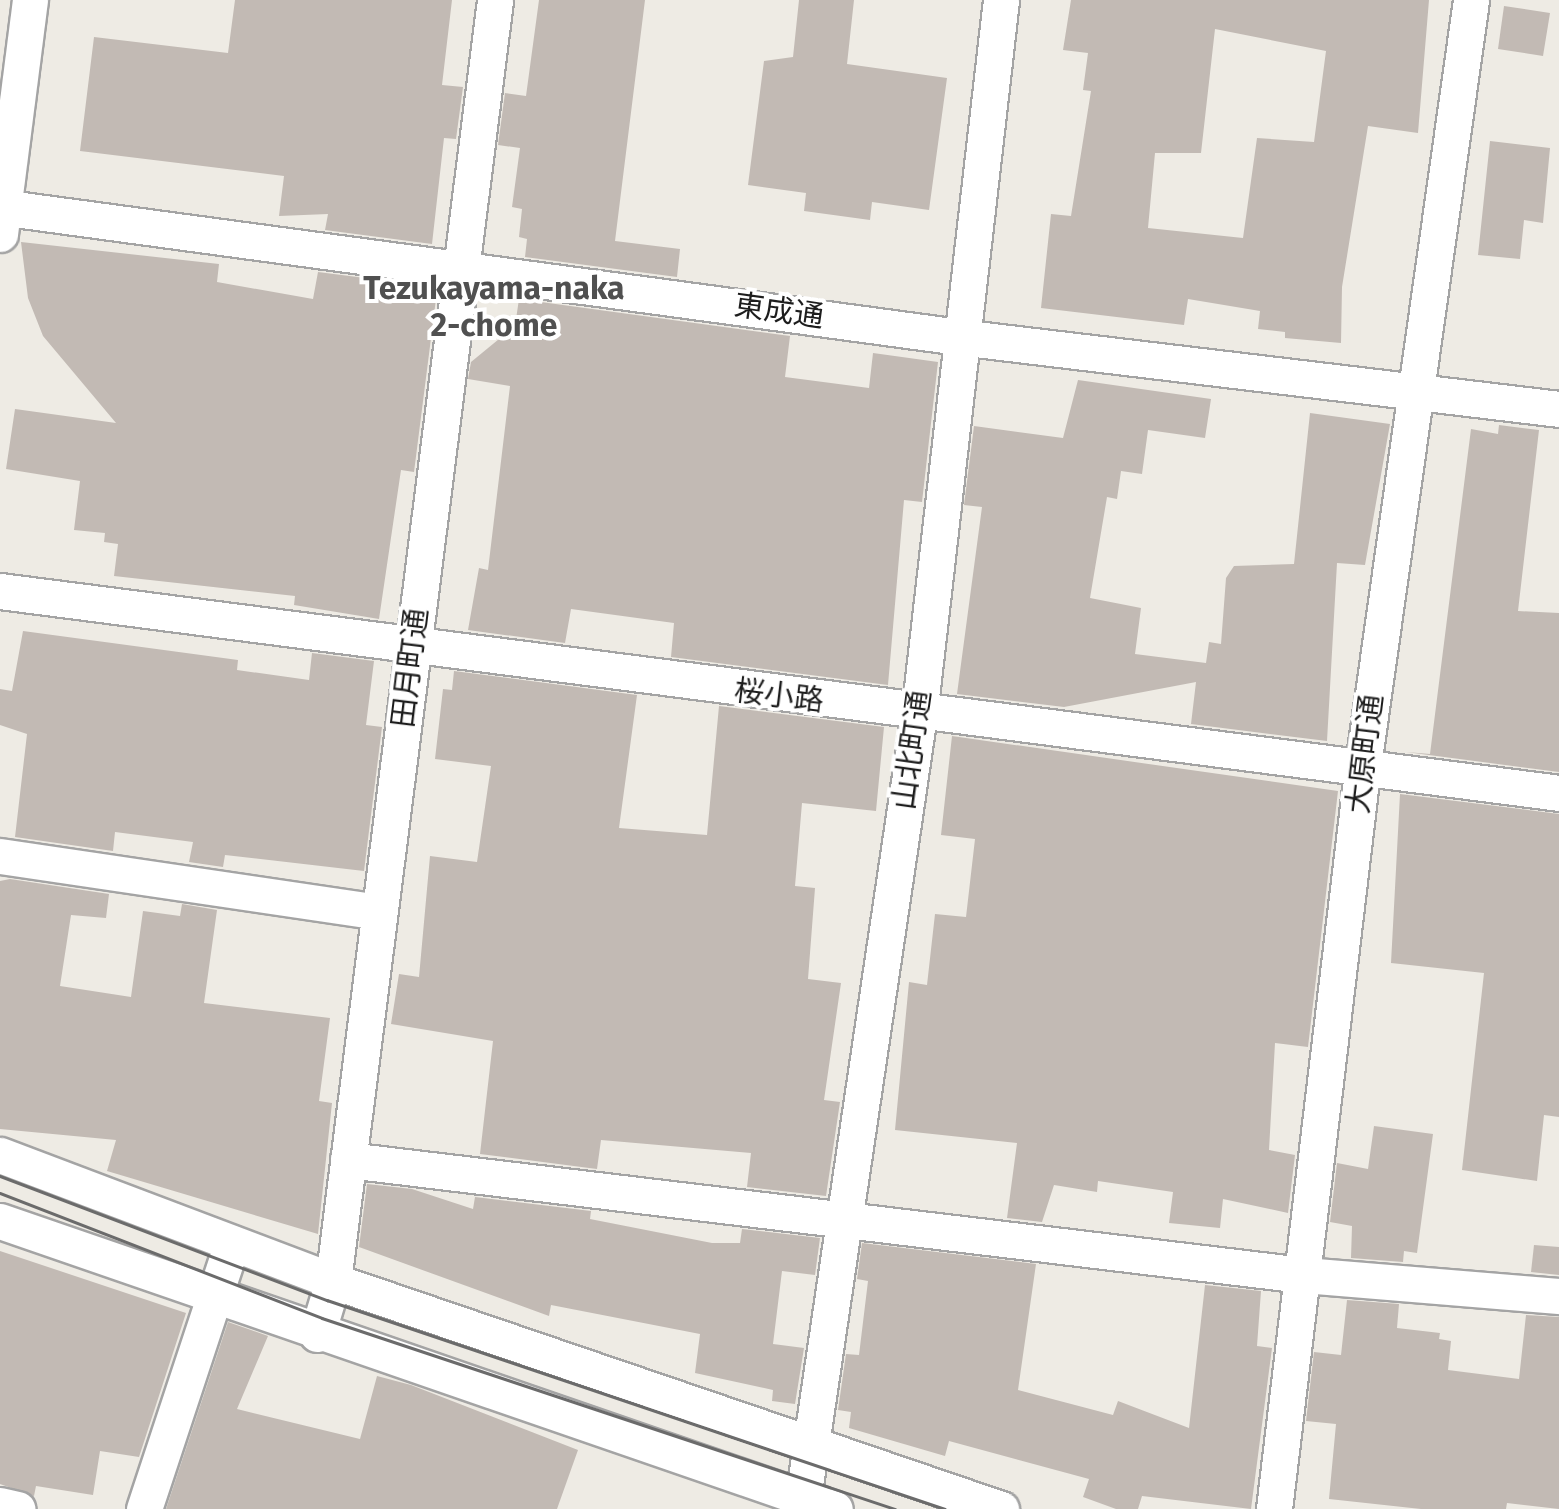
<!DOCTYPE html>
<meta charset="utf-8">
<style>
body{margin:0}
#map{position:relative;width:1559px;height:1509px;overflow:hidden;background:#eeebe4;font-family:"Fira Sans","Noto Sans JP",sans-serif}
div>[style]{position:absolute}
.building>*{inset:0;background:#c2bab4}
.roads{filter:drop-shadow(2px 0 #a4a4a4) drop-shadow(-2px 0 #a4a4a4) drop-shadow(0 2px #a4a4a4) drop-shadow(0 -2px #a4a4a4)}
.minor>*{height:35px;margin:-17.5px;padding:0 17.5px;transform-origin:17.5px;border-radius:17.5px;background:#fff}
.tram>*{height:2.5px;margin:-1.25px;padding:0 1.25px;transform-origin:1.25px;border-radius:1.25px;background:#6b6b6b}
span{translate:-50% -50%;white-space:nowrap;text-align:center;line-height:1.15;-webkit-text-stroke:8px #fff;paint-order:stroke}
.street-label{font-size:30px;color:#1d1d1d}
.neighbourhood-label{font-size:32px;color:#505050;font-weight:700}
</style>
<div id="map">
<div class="building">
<div style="clip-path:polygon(235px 0,452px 0,442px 85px,463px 87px,456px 139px,444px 138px,432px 244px,325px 230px,328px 214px,279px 216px,284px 176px,80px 151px,94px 37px,228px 53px)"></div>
<div style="clip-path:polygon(539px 0,645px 0,615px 241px,680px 249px,677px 277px,525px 257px,527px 239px,519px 237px,522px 209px,512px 207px,520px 148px,498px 145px,505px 93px,526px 96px)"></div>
<div style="clip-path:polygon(799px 0,854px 0,847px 64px,947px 78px,929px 210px,872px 202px,870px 220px,804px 211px,806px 193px,748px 185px,764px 61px,793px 57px)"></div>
<div style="clip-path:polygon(evenodd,1071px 0,1429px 0,1418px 133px,1368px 126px,1342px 287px,1341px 343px,1285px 338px,1285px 332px,1258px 329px,1260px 311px,1188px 299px,1184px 325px,1041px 308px,1051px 214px,1071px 216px,1091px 91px,1083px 90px,1088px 53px,1063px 50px,1071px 0,1215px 29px,1326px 51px,1314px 142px,1257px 138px,1243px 238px,1148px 228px,1155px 153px,1201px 153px,1215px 29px)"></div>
<div style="clip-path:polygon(1504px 6px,1550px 13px,1543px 56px,1498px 49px)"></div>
<div style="clip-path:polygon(1490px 141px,1550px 148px,1543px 223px,1524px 220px,1520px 259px,1478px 255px)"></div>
<div style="clip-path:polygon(21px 242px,219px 264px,217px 282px,313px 299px,318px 272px,428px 286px,427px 298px,436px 299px,414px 472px,401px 470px,379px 619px,294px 605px,295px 596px,114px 576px,118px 544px,104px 542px,105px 533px,74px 530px,80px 481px,6px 469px,15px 409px,116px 423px,43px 336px,28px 298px)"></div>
<div style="clip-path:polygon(519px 299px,790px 336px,785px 377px,869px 388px,873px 353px,938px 362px,922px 502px,904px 500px,888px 685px,671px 657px,674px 623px,571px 609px,565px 643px,468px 630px,479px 568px,488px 570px,510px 386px,468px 379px,471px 362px,515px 326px)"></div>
<div style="clip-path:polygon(1078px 380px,1211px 399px,1205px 438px,1148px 430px,1142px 474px,1121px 471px,1117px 499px,1107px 497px,1090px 598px,1141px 608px,1135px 654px,1206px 663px,1209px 642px,1221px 644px,1226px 578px,1234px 566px,1294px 564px,1310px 413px,1390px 424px,1365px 565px,1337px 563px,1327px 741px,1191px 724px,1196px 682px,1064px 707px,957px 694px,982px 507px,964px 505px,974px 426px,1063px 438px)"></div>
<div style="clip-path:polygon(1499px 425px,1539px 430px,1518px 611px,1559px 613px,1559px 772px,1406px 752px,1430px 754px,1471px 429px,1498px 434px)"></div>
<div style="clip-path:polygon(23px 631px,238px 660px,237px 670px,309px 680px,312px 653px,374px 661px,366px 725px,382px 727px,364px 871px,225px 855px,223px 867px,189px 862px,193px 842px,115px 832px,113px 851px,15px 837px,27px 734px,0 725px,0 689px,12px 691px)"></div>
<div style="clip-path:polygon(454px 671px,637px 695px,619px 828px,707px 835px,719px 706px,884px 727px,876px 811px,802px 803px,795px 886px,815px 888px,808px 979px,841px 983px,824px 1100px,840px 1102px,826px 1196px,747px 1187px,751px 1153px,601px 1140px,597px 1169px,480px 1154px,493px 1041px,391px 1024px,399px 974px,419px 977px,430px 856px,477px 862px,491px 766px,435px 759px,443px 689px,452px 690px)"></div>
<div style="clip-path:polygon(952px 736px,1338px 791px,1308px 1047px,1275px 1043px,1269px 1150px,1295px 1155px,1288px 1213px,1223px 1199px,1220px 1228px,1169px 1223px,1173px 1192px,1098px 1181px,1097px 1192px,1054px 1185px,1042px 1222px,1007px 1218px,1017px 1143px,895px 1130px,909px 982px,927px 985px,935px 914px,966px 917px,975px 839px,941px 835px)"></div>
<div style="clip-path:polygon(1400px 794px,1559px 814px,1559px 1117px,1544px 1115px,1537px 1181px,1462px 1170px,1484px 973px,1391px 963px)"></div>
<div style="clip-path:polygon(10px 879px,109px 894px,106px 918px,71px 915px,60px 986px,131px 997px,143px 911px,180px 916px,182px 904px,217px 910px,204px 1003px,330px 1018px,319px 1101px,332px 1103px,318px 1234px,107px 1171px,116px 1140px,0 1129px,0 881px)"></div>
<div style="clip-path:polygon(1374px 1126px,1433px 1134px,1417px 1253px,1404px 1251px,1403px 1262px,1351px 1258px,1352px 1226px,1330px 1222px,1337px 1163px,1368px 1169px)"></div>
<div style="clip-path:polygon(367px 1184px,412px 1189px,473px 1209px,475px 1197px,591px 1211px,590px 1219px,712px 1243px,740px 1243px,742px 1229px,820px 1238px,815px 1275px,782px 1271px,773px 1344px,804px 1348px,795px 1404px,772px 1401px,773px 1390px,695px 1373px,700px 1334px,551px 1305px,549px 1316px,359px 1247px)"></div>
<div style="clip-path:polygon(862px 1243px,1036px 1264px,1018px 1390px,1113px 1415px,1118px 1401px,1189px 1428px,1205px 1285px,1261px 1291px,1257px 1346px,1272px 1348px,1251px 1509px,1142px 1496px,1138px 1509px,1116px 1509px,1083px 1497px,1089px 1479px,949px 1441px,945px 1456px,849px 1428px,851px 1412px,838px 1410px,846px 1354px,859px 1355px,868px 1281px,857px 1279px)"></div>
<div style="clip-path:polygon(1534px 1245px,1559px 1247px,1559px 1275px,1531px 1272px)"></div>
<div style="clip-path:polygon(0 1251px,186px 1313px,139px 1457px,100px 1451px,93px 1495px,36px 1486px,34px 1496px,0 1484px)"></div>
<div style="clip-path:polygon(1347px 1300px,1399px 1304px,1397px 1328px,1440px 1333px,1439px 1339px,1451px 1341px,1448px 1370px,1519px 1379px,1526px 1315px,1559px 1317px,1559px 1509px,1507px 1503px,1506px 1509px,1421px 1509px,1329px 1499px,1336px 1424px,1306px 1421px,1314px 1352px,1341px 1355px)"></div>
<div style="clip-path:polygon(228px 1322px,268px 1336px,237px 1409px,360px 1439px,377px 1376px,411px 1385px,578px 1450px,557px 1509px,166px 1509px)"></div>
</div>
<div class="roads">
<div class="minor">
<div style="left:0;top:207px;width:968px;rotate:7.72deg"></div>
<div style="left:959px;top:337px;width:604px;rotate:6.84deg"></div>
<div style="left:0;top:234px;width:236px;rotate:-82.7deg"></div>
<div style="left:0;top:591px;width:1572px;rotate:7.38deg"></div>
<div style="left:0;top:856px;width:383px;rotate:8.4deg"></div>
<div style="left:0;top:1155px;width:356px;rotate:20.7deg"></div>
<div style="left:333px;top:1281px;width:706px;rotate:18.85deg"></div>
<div style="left:348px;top:1160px;width:962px;rotate:6.87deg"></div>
<div style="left:1303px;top:1275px;width:257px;rotate:4.7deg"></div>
<div style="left:0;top:1221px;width:883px;rotate:19.03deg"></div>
<div style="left:317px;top:1334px;width:55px;rotate:-73.2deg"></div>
<div style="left:333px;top:1281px;width:1291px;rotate:-82.79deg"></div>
<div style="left:803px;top:1498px;width:793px;rotate:-81.58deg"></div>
<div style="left:919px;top:714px;width:719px;rotate:-83.45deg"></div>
<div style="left:0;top:1505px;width:18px;rotate:13deg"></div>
<div style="left:144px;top:1509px;width:280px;rotate:-71.7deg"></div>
<div style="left:1274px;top:1509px;width:742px;rotate:-83.19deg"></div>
<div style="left:1362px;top:772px;width:780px;rotate:-81.96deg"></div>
</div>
</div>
<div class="tram">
<div style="left:0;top:1176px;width:350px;rotate:20.8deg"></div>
<div style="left:327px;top:1300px;width:652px;rotate:18.68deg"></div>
<div style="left:0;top:1193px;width:345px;rotate:21.2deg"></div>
<div style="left:322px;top:1318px;width:604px;rotate:18.43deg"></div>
</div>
<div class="street-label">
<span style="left:779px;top:311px;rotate:8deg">東成通</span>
<span style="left:410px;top:668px;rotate:-83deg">田月町通</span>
<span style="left:779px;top:696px;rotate:7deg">桜小路</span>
<span style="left:912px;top:750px;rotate:-82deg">山北町通</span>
<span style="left:1365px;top:754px;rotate:-83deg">大原町通</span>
</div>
<div class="neighbourhood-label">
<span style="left:494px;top:307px">Tezukayama-naka<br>2-chome</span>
</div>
</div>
